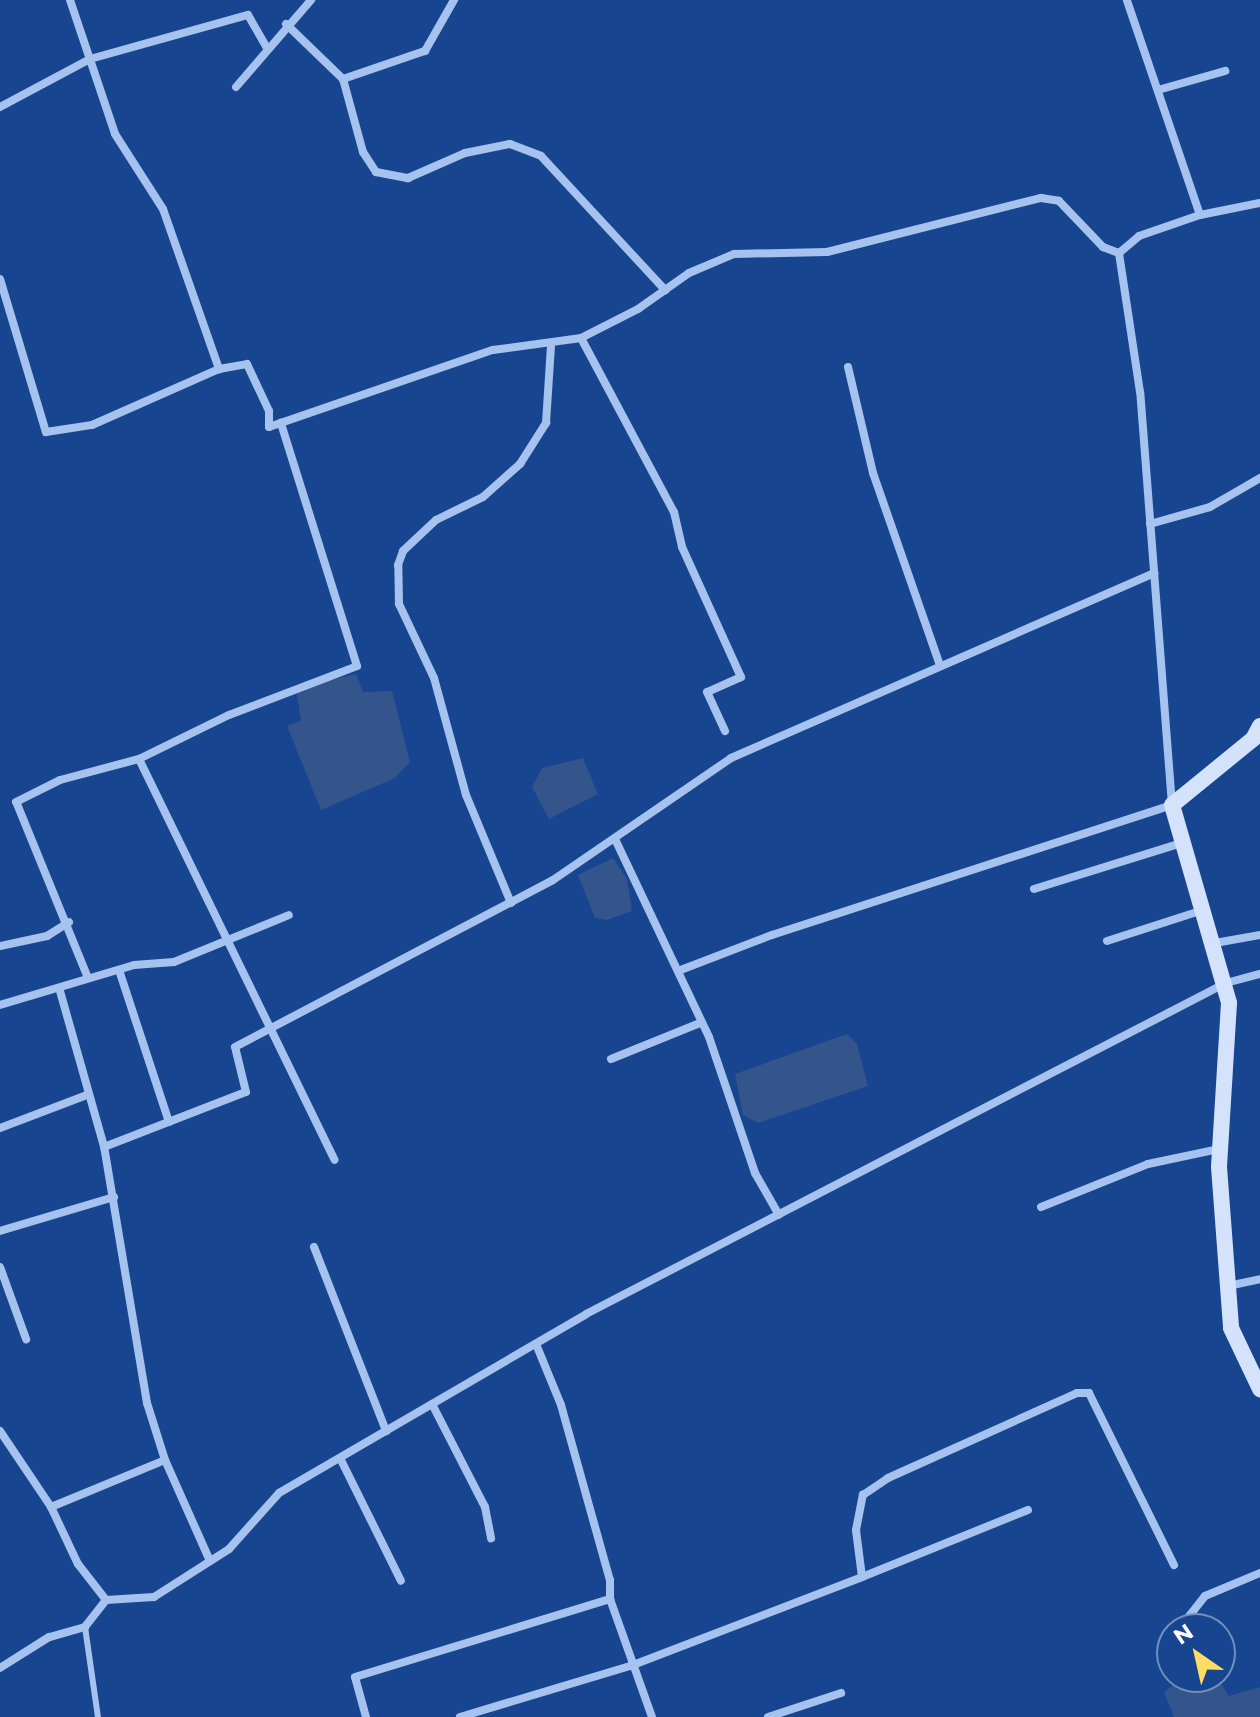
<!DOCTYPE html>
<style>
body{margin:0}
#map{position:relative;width:1260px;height:1717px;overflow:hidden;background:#184590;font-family:Montserrat,sans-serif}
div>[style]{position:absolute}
.water>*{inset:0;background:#34548c}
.lane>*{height:6px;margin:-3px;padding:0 3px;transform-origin:3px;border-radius:3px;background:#a6c3ef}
.street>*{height:8px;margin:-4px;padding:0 4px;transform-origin:4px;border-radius:4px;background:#a6c3ef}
.secondary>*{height:16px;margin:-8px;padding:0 8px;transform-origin:8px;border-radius:8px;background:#d4e2fb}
span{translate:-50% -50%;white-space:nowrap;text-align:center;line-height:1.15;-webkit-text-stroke:7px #184590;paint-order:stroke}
.north{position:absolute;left:1156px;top:1613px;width:80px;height:80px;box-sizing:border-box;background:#184590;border:2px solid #748fbc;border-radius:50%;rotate:326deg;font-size:22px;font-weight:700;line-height:32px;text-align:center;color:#fff}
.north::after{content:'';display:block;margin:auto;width:28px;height:36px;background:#ffdc64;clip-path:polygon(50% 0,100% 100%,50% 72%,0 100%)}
</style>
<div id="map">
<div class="water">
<div style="clip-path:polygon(356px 674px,363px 692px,392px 691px,410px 762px,395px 778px,321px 810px,287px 726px,301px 721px,296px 688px)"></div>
<div style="clip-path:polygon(583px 758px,598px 794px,549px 819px,532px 787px,542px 768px)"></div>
<div style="clip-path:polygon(613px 858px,627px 879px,632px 911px,607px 920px,595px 918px,578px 875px)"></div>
<div style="clip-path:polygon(847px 1034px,857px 1044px,868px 1086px,758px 1123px,743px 1115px,735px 1074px)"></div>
<div style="clip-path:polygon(1185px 1677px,1217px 1677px,1229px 1696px,1260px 1687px,1260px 1717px,1174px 1717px,1164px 1692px)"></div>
</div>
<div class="lane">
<div style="left:85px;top:1627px;width:91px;rotate:81.8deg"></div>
</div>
<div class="street">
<div style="left:70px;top:0;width:141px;rotate:71.4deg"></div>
<div style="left:115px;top:134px;width:89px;rotate:57.4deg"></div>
<div style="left:163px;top:209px;width:170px;rotate:70.7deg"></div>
<div style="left:286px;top:24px;width:79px;rotate:44deg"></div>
<div style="left:343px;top:79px;width:76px;rotate:74.7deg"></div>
<div style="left:363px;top:152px;width:24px;rotate:57deg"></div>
<div style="left:376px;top:172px;width:33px;rotate:11deg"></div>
<div style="left:408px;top:178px;width:62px;rotate:-23.7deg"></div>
<div style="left:465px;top:153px;width:46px;rotate:-11.3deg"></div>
<div style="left:510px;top:144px;width:33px;rotate:21deg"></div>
<div style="left:541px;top:156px;width:183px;rotate:47.2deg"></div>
<div style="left:343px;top:79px;width:87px;rotate:-18.9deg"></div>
<div style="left:425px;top:51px;width:59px;rotate:-60.4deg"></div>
<div style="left:236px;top:87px;width:115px;rotate:-49.2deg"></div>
<div style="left:1158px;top:90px;width:70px;rotate:-15.8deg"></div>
<div style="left:0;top:107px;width:102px;rotate:-28.1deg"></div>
<div style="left:90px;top:59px;width:164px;rotate:-15.6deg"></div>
<div style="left:248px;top:15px;width:38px;rotate:60deg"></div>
<div style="left:1200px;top:215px;width:61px;rotate:-11.3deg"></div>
<div style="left:0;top:279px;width:160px;rotate:73.3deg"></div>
<div style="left:46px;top:432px;width:47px;rotate:-8.7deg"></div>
<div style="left:92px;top:425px;width:139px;rotate:-23.8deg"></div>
<div style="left:219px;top:369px;width:28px;rotate:-10deg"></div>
<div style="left:247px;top:364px;width:52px;rotate:64.9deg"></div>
<div style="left:269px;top:411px;width:16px;rotate:90deg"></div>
<div style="left:269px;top:427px;width:237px;rotate:-19deg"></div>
<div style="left:493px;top:350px;width:89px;rotate:-7.8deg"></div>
<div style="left:581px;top:338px;width:64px;rotate:-27deg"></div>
<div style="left:638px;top:309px;width:62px;rotate:-35.2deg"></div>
<div style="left:689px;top:273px;width:49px;rotate:-22.9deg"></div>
<div style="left:734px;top:254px;width:93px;rotate:-1.2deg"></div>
<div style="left:827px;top:252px;width:221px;rotate:-14.2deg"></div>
<div style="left:1041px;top:198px;width:18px;rotate:9deg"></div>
<div style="left:1059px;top:201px;width:64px;rotate:46.3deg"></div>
<div style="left:1103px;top:247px;width:17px;rotate:21deg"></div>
<div style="left:581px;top:338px;width:197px;rotate:61.9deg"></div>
<div style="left:674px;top:512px;width:36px;rotate:77deg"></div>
<div style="left:682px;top:547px;width:143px;rotate:65.6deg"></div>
<div style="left:741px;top:677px;width:37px;rotate:156deg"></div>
<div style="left:707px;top:692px;width:43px;rotate:65.2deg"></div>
<div style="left:848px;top:367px;width:109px;rotate:76.7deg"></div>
<div style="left:873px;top:473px;width:201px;rotate:70.8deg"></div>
<div style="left:1150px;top:524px;width:62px;rotate:-15.8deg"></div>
<div style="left:1210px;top:507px;width:58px;rotate:-30.1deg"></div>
<div style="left:139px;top:759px;width:446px;rotate:64deg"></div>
<div style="left:615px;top:839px;width:219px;rotate:64.6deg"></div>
<div style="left:709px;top:1037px;width:144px;rotate:71.3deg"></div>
<div style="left:755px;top:1173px;width:48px;rotate:60.3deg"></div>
<div style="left:1034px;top:889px;width:155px;rotate:-17.3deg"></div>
<div style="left:511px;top:903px;width:117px;rotate:-112.6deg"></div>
<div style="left:466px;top:795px;width:121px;rotate:-105.3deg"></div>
<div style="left:434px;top:678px;width:82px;rotate:-115.3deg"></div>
<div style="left:399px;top:604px;width:39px;rotate:-91deg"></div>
<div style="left:398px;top:565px;width:15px;rotate:-70deg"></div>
<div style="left:403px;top:551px;width:45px;rotate:-43.2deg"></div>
<div style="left:436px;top:520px;width:52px;rotate:-26.1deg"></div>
<div style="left:483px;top:497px;width:50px;rotate:-41.7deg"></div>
<div style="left:520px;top:464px;width:49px;rotate:-57.6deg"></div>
<div style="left:546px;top:423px;width:78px;rotate:-86.3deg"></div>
<div style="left:1107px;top:941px;width:101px;rotate:-17.9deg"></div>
<div style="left:1215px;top:943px;width:46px;rotate:-10.1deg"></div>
<div style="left:0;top:946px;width:48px;rotate:-12deg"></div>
<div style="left:47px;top:936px;width:26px;rotate:-32deg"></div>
<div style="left:119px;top:970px;width:160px;rotate:71.8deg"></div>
<div style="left:678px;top:971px;width:101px;rotate:-21deg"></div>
<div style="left:772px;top:935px;width:421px;rotate:-18deg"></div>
<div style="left:1172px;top:805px;width:414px;rotate:-94.4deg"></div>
<div style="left:1140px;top:392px;width:141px;rotate:-98.6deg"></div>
<div style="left:1119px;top:253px;width:26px;rotate:-40deg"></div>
<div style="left:1139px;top:236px;width:65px;rotate:-19deg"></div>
<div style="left:1200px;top:215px;width:227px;rotate:-108.8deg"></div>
<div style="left:88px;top:978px;width:190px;rotate:-112.2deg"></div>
<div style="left:16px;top:802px;width:49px;rotate:-26.6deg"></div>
<div style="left:60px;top:780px;width:82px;rotate:-14.9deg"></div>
<div style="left:139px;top:759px;width:100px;rotate:-26.1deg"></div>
<div style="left:229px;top:715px;width:137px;rotate:-20.9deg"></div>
<div style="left:357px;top:666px;width:255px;rotate:-107.4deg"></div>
<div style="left:60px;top:991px;width:162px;rotate:74.2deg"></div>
<div style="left:0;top:1005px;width:140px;rotate:-16.6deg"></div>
<div style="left:134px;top:965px;width:40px;rotate:-4.3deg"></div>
<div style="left:174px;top:962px;width:124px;rotate:-22.2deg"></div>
<div style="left:611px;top:1059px;width:96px;rotate:-22deg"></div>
<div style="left:0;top:1128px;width:93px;rotate:-20.8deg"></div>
<div style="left:1041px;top:1207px;width:115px;rotate:-21.9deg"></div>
<div style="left:1148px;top:1164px;width:73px;rotate:-11.9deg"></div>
<div style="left:0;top:1231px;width:119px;rotate:-16.6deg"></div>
<div style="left:314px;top:1247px;width:198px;rotate:68.6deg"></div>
<div style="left:0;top:1267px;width:77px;rotate:70.1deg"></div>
<div style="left:1228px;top:1286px;width:33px;rotate:-12deg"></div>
<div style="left:536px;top:1344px;width:66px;rotate:67.7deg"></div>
<div style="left:561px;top:1405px;width:182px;rotate:74.4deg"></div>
<div style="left:610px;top:1580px;width:19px;rotate:90deg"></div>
<div style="left:610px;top:1599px;width:125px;rotate:70.4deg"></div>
<div style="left:432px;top:1404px;width:116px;rotate:62.8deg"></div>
<div style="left:485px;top:1507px;width:32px;rotate:79deg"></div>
<div style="left:0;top:1431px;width:92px;rotate:56.1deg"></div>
<div style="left:51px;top:1507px;width:63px;rotate:64.7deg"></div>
<div style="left:78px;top:1564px;width:46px;rotate:52.1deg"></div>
<div style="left:106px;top:1600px;width:34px;rotate:128deg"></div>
<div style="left:85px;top:1627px;width:37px;rotate:164deg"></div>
<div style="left:49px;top:1637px;width:58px;rotate:147.7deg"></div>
<div style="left:340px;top:1458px;width:137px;rotate:63.6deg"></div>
<div style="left:51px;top:1507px;width:123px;rotate:-22.4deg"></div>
<div style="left:210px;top:1561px;width:111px;rotate:-114deg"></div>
<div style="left:165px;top:1460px;width:60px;rotate:-107.5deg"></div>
<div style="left:147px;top:1403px;width:260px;rotate:-99.5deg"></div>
<div style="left:104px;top:1147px;width:152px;rotate:-21.2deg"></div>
<div style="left:246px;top:1092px;width:46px;rotate:-103.7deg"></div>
<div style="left:235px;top:1047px;width:359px;rotate:-27.7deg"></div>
<div style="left:553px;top:880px;width:216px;rotate:-34.4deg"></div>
<div style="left:731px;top:758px;width:462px;rotate:-23.6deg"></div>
<div style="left:862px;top:1577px;width:179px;rotate:-22deg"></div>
<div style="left:106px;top:1600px;width:48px;rotate:-3.6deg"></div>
<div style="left:154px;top:1597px;width:89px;rotate:-32.6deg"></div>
<div style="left:229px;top:1549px;width:75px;rotate:-48.2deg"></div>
<div style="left:279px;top:1493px;width:355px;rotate:-30.2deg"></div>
<div style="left:586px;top:1314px;width:721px;rotate:-27.35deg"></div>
<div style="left:1226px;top:983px;width:35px;rotate:-15deg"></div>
<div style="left:1179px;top:1629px;width:42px;rotate:-51.8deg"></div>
<div style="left:1205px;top:1596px;width:60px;rotate:-22.7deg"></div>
<div style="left:1163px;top:1650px;width:15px;rotate:-53deg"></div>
<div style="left:366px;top:1717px;width:41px;rotate:-105.4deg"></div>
<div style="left:355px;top:1677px;width:267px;rotate:-17deg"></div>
<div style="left:460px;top:1717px;width:181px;rotate:-16.7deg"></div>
<div style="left:633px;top:1665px;width:245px;rotate:-21deg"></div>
<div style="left:862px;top:1577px;width:47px;rotate:-97.3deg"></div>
<div style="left:856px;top:1530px;width:36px;rotate:-79deg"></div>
<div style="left:863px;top:1495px;width:30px;rotate:-34deg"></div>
<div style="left:888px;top:1478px;width:207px;rotate:-24.2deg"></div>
<div style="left:1077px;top:1393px;width:12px"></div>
<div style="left:1089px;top:1393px;width:192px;rotate:63.7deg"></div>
<div style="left:768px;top:1717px;width:77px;rotate:-18.2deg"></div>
</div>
<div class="secondary">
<div style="left:1260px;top:726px;width:15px;rotate:118deg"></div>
<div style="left:1253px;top:739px;width:104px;rotate:140.8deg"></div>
<div style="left:1172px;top:805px;width:206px;rotate:73.9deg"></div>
<div style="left:1229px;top:1003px;width:164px;rotate:93.5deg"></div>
<div style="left:1219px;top:1167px;width:161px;rotate:85.7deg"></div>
<div style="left:1231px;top:1328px;width:68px;rotate:64.6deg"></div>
</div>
<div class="north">N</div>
</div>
